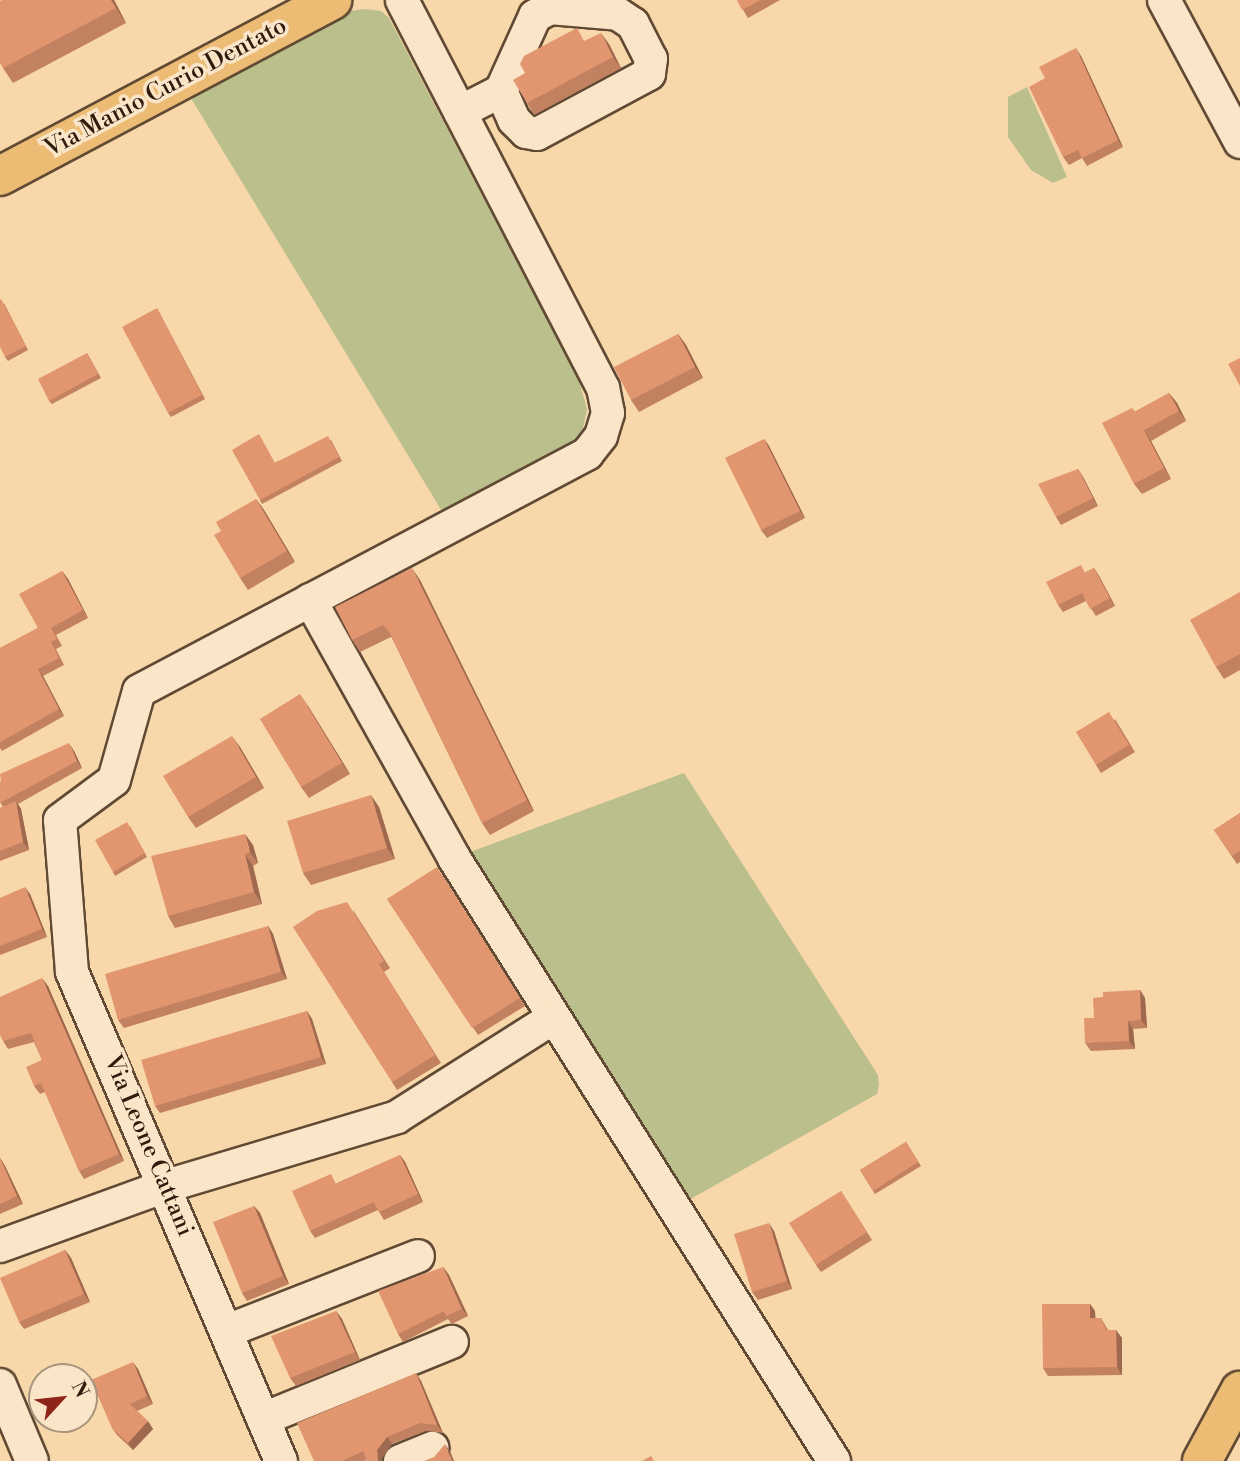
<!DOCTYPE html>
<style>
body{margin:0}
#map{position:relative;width:1240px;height:1461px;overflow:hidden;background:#f8d7aa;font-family:"Libre Bodoni",serif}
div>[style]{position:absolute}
.green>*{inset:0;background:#babf8b}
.roads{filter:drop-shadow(2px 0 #604a34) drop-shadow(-2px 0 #604a34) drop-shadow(0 2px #604a34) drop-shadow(0 -2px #604a34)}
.minor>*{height:32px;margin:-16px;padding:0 16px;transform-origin:16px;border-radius:16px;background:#fae5c8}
.major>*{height:38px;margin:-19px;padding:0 19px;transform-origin:19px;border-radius:19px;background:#ecbc75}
.wall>*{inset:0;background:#c28160}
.shaded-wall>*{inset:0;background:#9e694e}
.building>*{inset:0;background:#e19670}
span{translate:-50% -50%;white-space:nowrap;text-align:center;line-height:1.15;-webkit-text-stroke:7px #fae5c8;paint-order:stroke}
.street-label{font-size:24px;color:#2e1b0c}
.north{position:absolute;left:28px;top:1363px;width:70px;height:70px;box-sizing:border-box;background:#fae5c8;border:2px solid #a8947d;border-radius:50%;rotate:63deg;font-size:19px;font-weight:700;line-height:28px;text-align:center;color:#2e1b0c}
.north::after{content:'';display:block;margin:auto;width:24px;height:32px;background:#8f2418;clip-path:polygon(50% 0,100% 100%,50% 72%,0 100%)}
</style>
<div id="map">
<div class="green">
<div style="clip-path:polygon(365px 9px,381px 11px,389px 18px,578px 378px,587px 409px,579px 448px,451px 526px,189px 95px,335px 13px)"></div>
<div style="clip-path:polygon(1027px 87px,1067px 177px,1053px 183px,1031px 170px,1008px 137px,1008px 97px)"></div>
<div style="clip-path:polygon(684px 773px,878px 1075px,879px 1085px,877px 1094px,687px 1201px,454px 858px)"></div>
</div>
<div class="roads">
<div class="minor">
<div style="left:1164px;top:0;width:161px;rotate:61.8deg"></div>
<div style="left:460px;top:112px;width:46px;rotate:-27.1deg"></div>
<div style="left:501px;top:91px;width:82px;rotate:-65.6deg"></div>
<div style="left:535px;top:16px;width:17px;rotate:-28deg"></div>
<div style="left:550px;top:8px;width:68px;rotate:5deg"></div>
<div style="left:618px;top:14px;width:18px;rotate:34deg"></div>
<div style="left:633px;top:24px;width:39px;rotate:63deg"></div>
<div style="left:651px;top:59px;width:15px;rotate:98deg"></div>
<div style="left:649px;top:74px;width:127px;rotate:151.8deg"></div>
<div style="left:537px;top:134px;width:11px;rotate:-170deg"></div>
<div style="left:526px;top:132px;width:17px;rotate:-135deg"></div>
<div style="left:514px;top:120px;width:32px;rotate:-114deg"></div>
<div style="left:310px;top:600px;width:295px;rotate:60.8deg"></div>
<div style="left:454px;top:858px;width:713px;rotate:57.78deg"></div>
<div style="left:0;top:1246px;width:177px;rotate:-19.9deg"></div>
<div style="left:166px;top:1186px;width:241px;rotate:-16.6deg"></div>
<div style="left:397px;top:1117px;width:185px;rotate:-32.4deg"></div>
<div style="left:227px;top:1331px;width:205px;rotate:-21.4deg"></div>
<div style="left:0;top:1385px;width:82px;rotate:67.2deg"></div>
<div style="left:263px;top:1419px;width:204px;rotate:-22.2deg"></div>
<div style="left:281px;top:1461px;width:532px;rotate:-113.14deg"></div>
<div style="left:72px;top:972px;width:152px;rotate:-94.5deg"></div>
<div style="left:60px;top:820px;width:67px;rotate:-36.5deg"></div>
<div style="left:114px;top:780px;width:92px;rotate:-74.3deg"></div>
<div style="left:139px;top:691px;width:507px;rotate:-27.88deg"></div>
<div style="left:587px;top:454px;width:23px;rotate:-52deg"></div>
<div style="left:601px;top:436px;width:24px;rotate:-73deg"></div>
<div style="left:608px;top:413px;width:25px;rotate:-101deg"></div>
<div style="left:603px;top:388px;width:437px;rotate:-117.4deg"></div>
<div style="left:400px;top:1461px;width:35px;rotate:-22deg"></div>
</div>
<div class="major">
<div style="left:0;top:176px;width:376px;rotate:-27.9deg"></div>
<div style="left:1202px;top:1461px;width:80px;rotate:-61.5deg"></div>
</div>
</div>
<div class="wall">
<div style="clip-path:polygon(2px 0,114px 0,126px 23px,13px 83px,3px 68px)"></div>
<div style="clip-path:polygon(737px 0,780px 0,748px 18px)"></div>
<div style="clip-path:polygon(586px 41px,609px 44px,621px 68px,534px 115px,527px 103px)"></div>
<div style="clip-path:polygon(1081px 56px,1123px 147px,1087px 166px,1082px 158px,1069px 165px,1063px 157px,1045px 78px)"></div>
<div style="clip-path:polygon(4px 303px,28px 350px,8px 361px,5px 357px)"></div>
<div style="clip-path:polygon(157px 308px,205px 399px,171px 417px,168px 413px)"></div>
<div style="clip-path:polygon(678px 334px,686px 345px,703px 378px,639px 412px,631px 400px)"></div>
<div style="clip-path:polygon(87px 353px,101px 378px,52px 404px,49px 401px)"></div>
<div style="clip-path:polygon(1169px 393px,1177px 403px,1186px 421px,1151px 441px,1171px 479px,1142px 494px,1134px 484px,1132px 408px,1135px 412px)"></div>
<div style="clip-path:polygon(764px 439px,769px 446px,805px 518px,767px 538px,761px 530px)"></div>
<div style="clip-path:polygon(331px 440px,342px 461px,262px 504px,260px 500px,276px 462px)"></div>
<div style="clip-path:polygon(1078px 469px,1083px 477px,1098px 506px,1061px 525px,1056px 517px)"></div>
<div style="clip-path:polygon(256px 499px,264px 510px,295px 562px,248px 590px,240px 578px,221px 531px)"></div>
<div style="clip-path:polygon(1094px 568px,1099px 576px,1115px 606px,1096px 616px,1086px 601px,1063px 612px,1058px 605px,1086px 572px)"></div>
<div style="clip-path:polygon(62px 571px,68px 579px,88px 618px,56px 635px,62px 646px,56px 649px,64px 665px,43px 676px,64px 716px,2px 751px,0 748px,0 648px,38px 628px)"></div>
<div style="clip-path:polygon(420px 580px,534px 811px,490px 835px,482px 823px,392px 638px,391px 637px,360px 652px,352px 640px)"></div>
<div style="clip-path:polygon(1240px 592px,1240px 670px,1224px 679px,1216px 667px)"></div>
<div style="clip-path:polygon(308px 706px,350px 774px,309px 798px,301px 787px)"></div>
<div style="clip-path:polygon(1115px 719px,1135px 752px,1101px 773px,1096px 765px)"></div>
<div style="clip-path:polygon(240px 747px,264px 788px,196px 828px,188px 817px)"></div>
<div style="clip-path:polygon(74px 751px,82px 768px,18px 804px,21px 809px,29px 850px,0 861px,0 808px,3px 807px,0 802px)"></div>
<div style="clip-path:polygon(379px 807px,395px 859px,311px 885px,303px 873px)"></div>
<div style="clip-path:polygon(1240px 813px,1240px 862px,1237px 864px,1214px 830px)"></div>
<div style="clip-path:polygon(130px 826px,147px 857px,115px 876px,113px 872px)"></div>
<div style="clip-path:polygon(253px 845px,258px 863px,253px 866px,262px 904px,175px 928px,168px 916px)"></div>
<div style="clip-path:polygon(442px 875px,525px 1006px,478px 1035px,387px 899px)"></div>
<div style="clip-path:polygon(30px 894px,47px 937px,0 955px,0 898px)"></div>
<div style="clip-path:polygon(353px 910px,390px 968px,384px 972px,441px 1063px,397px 1090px,392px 1082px)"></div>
<div style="clip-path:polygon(268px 926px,273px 934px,287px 979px,124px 1028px,118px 1020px)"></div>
<div style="clip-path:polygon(48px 986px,124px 1161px,84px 1179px,79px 1171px,45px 1092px,40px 1094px,34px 1086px,42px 1060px,34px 1042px,8px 1049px,3px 1041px)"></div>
<div style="clip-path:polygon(1140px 990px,1145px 998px,1147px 1028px,1133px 1029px,1135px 1049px,1091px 1051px,1085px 1043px,1094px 1018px,1103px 997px)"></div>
<div style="clip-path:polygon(307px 1011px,312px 1019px,326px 1064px,160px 1113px,155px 1106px)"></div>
<div style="clip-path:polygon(906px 1142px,921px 1166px,875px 1194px,860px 1170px)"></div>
<div style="clip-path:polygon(400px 1155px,405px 1162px,423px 1202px,384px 1220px,378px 1210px,315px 1238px,310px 1231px,337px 1183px)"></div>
<div style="clip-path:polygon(0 1158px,5px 1166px,23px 1204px,0 1214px)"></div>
<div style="clip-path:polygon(841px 1191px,872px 1240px,821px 1272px,816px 1265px)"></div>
<div style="clip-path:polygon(254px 1206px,260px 1213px,289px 1284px,247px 1301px,242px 1293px)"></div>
<div style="clip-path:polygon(774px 1231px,792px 1289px,758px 1300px,752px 1292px)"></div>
<div style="clip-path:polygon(65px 1250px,71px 1258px,90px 1302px,24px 1329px,19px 1322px)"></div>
<div style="clip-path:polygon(443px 1267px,449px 1275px,468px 1316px,452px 1324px,448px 1319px,403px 1342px,398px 1334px)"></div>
<div style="clip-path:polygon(1090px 1304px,1095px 1311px,1095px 1318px,1101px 1318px,1108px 1330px,1122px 1338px,1122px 1375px,1048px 1376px,1043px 1368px)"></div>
<div style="clip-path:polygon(336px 1311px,342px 1319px,360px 1360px,296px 1386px,290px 1378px)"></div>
<div style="clip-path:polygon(138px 1369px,153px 1404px,137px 1411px,153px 1429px,133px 1450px,117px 1435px,112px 1428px)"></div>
<div style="clip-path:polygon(416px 1373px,421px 1381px,443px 1433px,426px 1431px,392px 1444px,382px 1458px,382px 1461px,367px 1461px,367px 1460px,364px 1461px,314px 1461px)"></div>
</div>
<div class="shaded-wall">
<div style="clip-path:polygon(111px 0,114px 0,126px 23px,116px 8px)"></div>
<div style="clip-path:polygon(601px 33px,609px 44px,621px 68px,613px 57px)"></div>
<div style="clip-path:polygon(1076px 48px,1081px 56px,1123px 147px,1118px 140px)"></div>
<div style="clip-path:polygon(678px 334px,686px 345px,703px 378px,695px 367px)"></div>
<div style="clip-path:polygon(1169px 393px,1177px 403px,1186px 421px,1179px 411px)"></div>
<div style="clip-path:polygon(1144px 430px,1151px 441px,1171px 479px,1164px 468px)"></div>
<div style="clip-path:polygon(764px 439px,769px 446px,805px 518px,800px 511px)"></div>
<div style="clip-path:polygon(1078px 469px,1083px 477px,1098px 506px,1093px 498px)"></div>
<div style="clip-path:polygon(256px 499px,264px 510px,295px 562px,287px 551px)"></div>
<div style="clip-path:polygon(412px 568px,420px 580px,534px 811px,527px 800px)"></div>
<div style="clip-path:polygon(1094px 568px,1099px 576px,1115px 606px,1110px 598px)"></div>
<div style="clip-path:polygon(62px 571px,68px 579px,88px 618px,83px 610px)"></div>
<div style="clip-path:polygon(38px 669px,43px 676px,64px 716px,59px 709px)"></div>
<div style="clip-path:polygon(300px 694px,308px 706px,350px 774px,342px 763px)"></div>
<div style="clip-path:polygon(232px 736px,240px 747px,264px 788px,256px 777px)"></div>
<div style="clip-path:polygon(69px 743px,74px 751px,82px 768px,77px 761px)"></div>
<div style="clip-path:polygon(371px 795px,379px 807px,395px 859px,387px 848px)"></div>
<div style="clip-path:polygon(16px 801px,21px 809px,29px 850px,23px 842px)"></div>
<div style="clip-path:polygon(245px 834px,253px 845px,258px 863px,250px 852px)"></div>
<div style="clip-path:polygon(245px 854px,253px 866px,262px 904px,254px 892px)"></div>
<div style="clip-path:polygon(25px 887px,30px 894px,47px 937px,42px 929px)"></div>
<div style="clip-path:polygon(268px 926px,273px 934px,287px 979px,281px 972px)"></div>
<div style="clip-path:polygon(42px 978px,48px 986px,124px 1161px,119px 1154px)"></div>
<div style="clip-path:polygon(1140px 990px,1145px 998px,1147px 1028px,1141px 1020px)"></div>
<div style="clip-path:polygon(307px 1011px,312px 1019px,326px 1064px,321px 1057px)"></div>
<div style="clip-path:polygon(1128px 1021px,1133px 1029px,1135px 1049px,1129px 1041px)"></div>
<div style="clip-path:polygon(400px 1155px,405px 1162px,423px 1202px,418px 1194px)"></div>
<div style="clip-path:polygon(0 1158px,5px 1166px,23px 1204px,17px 1196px)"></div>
<div style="clip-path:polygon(254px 1206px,260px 1213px,289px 1284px,283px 1276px)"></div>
<div style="clip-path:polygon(769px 1223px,774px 1231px,792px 1289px,787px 1281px)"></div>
<div style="clip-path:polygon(65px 1250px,71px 1258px,90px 1302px,84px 1294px)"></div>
<div style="clip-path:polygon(443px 1267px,449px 1275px,468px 1316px,462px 1309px)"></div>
<div style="clip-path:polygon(1090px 1304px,1095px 1311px,1096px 1325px,1090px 1318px)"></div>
<div style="clip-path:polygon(336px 1311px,342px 1319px,360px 1360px,355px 1352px)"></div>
<div style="clip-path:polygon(1116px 1330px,1122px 1338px,1122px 1375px,1117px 1367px)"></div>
<div style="clip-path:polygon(133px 1362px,138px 1369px,153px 1404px,147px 1396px)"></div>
<div style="clip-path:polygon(416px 1373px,421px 1381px,443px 1433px,437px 1425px)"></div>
<div style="clip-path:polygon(148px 1421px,153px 1429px,133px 1450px,128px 1443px)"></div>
<div style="clip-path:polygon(387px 1437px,392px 1444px,382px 1458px,382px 1461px,378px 1461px,377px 1450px)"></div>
<div style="clip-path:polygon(445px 1444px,450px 1451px,454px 1461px,452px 1461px)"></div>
</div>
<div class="building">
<div style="clip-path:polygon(2px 0,111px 0,116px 8px,3px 68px,0 63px,0 1px)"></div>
<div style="clip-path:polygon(737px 0,761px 0,742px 10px)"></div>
<div style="clip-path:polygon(577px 28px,584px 41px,601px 33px,613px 57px,527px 103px,513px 80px,525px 73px,520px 64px,524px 56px)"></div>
<div style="clip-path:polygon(1076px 48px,1118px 140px,1082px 158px,1078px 150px,1063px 157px,1029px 87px,1045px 78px,1039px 67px)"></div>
<div style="clip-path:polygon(1px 299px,26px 346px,5px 357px,0 347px,0 300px)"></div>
<div style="clip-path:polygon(157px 308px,202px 395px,168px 413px,122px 327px)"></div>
<div style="clip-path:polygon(678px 334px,695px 367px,631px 400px,614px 367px)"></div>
<div style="clip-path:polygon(87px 353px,98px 374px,49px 401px,38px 379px)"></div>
<div style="clip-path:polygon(1240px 358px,1240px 386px,1228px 364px)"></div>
<div style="clip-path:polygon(1169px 393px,1179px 411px,1144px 430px,1164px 468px,1134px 484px,1102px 423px,1132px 408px,1134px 412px)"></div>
<div style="clip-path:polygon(259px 434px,275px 463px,328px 436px,339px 457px,260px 500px,232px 450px)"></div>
<div style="clip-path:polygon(764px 439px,800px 511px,761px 530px,725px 458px)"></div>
<div style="clip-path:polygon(1078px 469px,1093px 498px,1056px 517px,1038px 484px)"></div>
<div style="clip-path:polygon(256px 499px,287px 551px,240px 578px,214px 535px,221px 531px,216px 522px)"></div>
<div style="clip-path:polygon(1081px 565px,1085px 573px,1094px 568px,1110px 598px,1090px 609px,1082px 593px,1058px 605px,1046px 582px)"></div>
<div style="clip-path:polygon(412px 568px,527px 800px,482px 823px,390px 633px,383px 625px,352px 640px,335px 607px)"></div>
<div style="clip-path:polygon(62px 571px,83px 610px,51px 628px,57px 639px,51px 642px,59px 658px,38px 669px,59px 709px,0 742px,0 648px,38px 628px,19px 594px)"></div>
<div style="clip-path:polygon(1240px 592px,1240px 654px,1216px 667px,1190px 620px)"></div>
<div style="clip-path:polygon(300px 694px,342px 763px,301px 787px,260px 719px)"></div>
<div style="clip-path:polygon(1109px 712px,1129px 745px,1096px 765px,1076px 732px)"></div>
<div style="clip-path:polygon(232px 736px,256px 777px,188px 817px,163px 776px)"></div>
<div style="clip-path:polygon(69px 743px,77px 761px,0 803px,0 782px,1px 781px,0 774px)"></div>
<div style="clip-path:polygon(371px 795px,387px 848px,303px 873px,287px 821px)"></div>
<div style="clip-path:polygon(16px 801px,23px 842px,0 851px,0 808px)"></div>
<div style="clip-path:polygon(1240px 813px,1240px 851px,1232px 856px,1214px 830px)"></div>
<div style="clip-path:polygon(127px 822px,145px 853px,113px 872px,95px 840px)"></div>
<div style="clip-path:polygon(245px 834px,250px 852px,245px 854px,254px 892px,168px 916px,151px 856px)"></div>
<div style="clip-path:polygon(437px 867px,520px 998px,472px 1028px,387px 899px)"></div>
<div style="clip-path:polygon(25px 887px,42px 929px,0 946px,0 898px)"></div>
<div style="clip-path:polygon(347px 902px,384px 961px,379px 964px,435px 1055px,392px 1082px,293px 927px,317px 911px)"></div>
<div style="clip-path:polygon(268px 926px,281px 972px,118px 1020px,105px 974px)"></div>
<div style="clip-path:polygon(42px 978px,119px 1154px,79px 1171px,41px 1083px,34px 1086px,26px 1067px,42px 1060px,31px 1033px,3px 1041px,0 1035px,0 997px)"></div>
<div style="clip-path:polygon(1140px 990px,1141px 1020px,1128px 1021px,1129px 1041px,1085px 1043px,1084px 1018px,1094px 1018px,1093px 998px,1103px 997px,1103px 992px)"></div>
<div style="clip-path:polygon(307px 1011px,321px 1057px,155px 1106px,141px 1060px)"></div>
<div style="clip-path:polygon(906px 1142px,918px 1162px,873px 1191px,860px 1170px)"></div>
<div style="clip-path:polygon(400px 1155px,418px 1194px,379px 1212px,374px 1202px,310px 1231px,292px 1191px,331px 1174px,336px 1184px)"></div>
<div style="clip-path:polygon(0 1158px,17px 1196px,0 1204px)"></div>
<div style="clip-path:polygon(841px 1191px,867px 1232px,816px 1265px,789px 1223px)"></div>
<div style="clip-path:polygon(254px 1206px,283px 1276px,242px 1293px,213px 1222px)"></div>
<div style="clip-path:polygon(769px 1223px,787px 1281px,752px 1292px,734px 1234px)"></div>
<div style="clip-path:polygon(65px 1250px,84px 1294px,19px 1322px,0 1278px)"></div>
<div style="clip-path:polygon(443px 1267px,462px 1309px,446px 1316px,444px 1311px,398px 1334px,378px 1291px)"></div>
<div style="clip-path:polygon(1042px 1304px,1090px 1304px,1090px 1318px,1101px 1318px,1106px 1330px,1116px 1330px,1117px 1367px,1043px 1368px)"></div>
<div style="clip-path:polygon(336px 1311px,355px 1352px,290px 1378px,271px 1336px)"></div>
<div style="clip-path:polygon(133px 1362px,147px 1396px,130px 1404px,148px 1421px,128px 1443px,112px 1428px,91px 1380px)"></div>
<div style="clip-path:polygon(416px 1373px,437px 1425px,420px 1423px,387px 1437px,377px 1450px,378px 1461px,367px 1461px,363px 1451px,342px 1461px,314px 1461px,297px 1423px)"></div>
<div style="clip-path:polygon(445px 1444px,452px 1461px,424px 1461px,434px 1457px)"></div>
<div style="clip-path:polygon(651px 1456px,654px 1461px,642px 1461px)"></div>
</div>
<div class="street-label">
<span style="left:166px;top:88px;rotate:-28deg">Via Manio Curio Dentato</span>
<span style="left:148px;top:1146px;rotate:67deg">Via Leone Cattani</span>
</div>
<div class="north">N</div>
</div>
